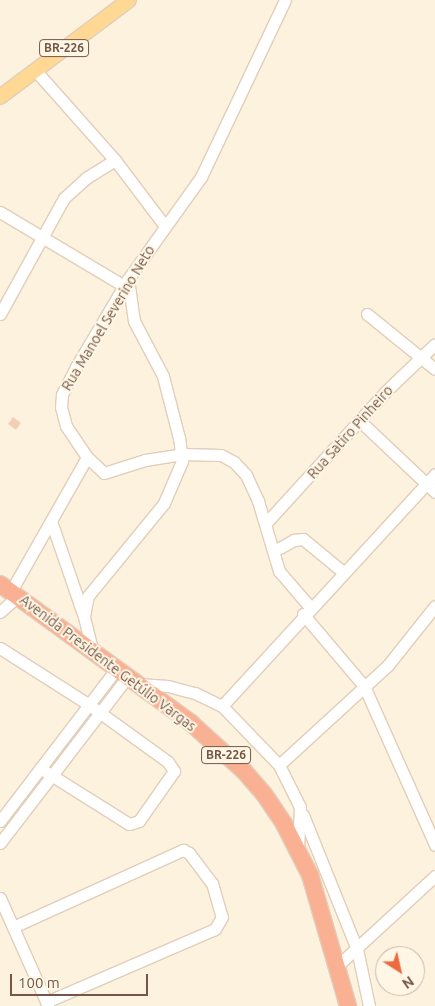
<!DOCTYPE html>
<meta charset="utf-8">
<style>
body{margin:0}
#map{position:relative;width:435px;height:1006px;overflow:hidden;background:#fdf2de;font-family:Ubuntu,sans-serif}
div>[style]{position:absolute}
.building>*{inset:0;background:#f3cfb5}
.roads{filter:drop-shadow(1px 0 #e1ceba) drop-shadow(-1px 0 #e1ceba) drop-shadow(0 1px #e1ceba) drop-shadow(0 -1px #e1ceba)}
.minor>*{height:11px;margin:-5.5px;padding:0 5.5px;transform-origin:5.5px;border-radius:5.5px;background:#fff}
.major>*{height:14px;margin:-7px;padding:0 7px;transform-origin:7px;border-radius:7px;background:#ffd994}
.highway>*{height:16px;margin:-8px;padding:0 8px;transform-origin:8px;border-radius:8px;background:#fab092}
span{translate:-50% -50%;white-space:nowrap;text-align:center;line-height:1.15;-webkit-text-stroke:4px #fff6e5;paint-order:stroke}
.shield-label span{padding:1px 4px;background:#fff6e5;border:1px solid;border-radius:4px;-webkit-text-stroke-width:0}
.shield-label{font-size:12px;color:#745746;font-weight:700}
.street-label{font-size:14px;color:#745746}
.north{position:absolute;left:375px;top:946px;width:50px;height:50px;box-sizing:border-box;background:#fff6e5;border:1px solid #c7b6a5;border-radius:50%;rotate:145deg;font-size:14px;font-weight:700;line-height:20px;text-align:center;color:#745746}
.north::after{content:'';display:block;margin:auto;width:18px;height:22px;background:#ed693e;clip-path:polygon(50% 0,100% 100%,50% 72%,0 100%)}
.scale{position:absolute;left:10px;top:974px;width:138px;height:22px;box-sizing:border-box;border:2px solid #745746;border-top:0;padding-left:6px;font-size:15px;line-height:18px;white-space:nowrap;color:#745746;-webkit-text-stroke:4px #fff6e5;paint-order:stroke}
</style>
<div id="map">
<div class="building">
<div style="clip-path:polygon(13px 417px,21px 423px,16px 430px,8px 424px)"></div>
</div>
<div class="roads">
<div class="minor">
<div style="left:285px;top:0;width:196px;rotate:115.4deg"></div>
<div style="left:201px;top:177px;width:125px;rotate:125.6deg"></div>
<div style="left:128px;top:279px;width:102px;rotate:120.6deg"></div>
<div style="left:76px;top:367px;width:31px;rotate:117deg"></div>
<div style="left:62px;top:395px;width:12px;rotate:95deg"></div>
<div style="left:61px;top:407px;width:20px;rotate:75deg"></div>
<div style="left:66px;top:426px;width:37px;rotate:56deg"></div>
<div style="left:87px;top:457px;width:23px;rotate:43deg"></div>
<div style="left:104px;top:473px;width:43px;rotate:-17.6deg"></div>
<div style="left:145px;top:460px;width:36px;rotate:-9deg"></div>
<div style="left:181px;top:454px;width:40px;rotate:1.4deg"></div>
<div style="left:221px;top:455px;width:15px;rotate:28deg"></div>
<div style="left:234px;top:462px;width:18px;rotate:47deg"></div>
<div style="left:246px;top:475px;width:29px;rotate:65deg"></div>
<div style="left:258px;top:501px;width:73px;rotate:73.3deg"></div>
<div style="left:279px;top:571px;width:48px;rotate:49.3deg"></div>
<div style="left:35px;top:70px;width:120px;rotate:48.4deg"></div>
<div style="left:115px;top:160px;width:83px;rotate:52.9deg"></div>
<div style="left:0;top:212px;width:144px;rotate:30.8deg"></div>
<div style="left:0;top:314px;width:132px;rotate:-61.1deg"></div>
<div style="left:64px;top:198px;width:30px;rotate:-42deg"></div>
<div style="left:86px;top:178px;width:34px;rotate:-32deg"></div>
<div style="left:367px;top:314px;width:87px;rotate:39deg"></div>
<div style="left:361px;top:422px;width:102px;rotate:43.4deg"></div>
<div style="left:51px;top:521px;width:98px;rotate:71deg"></div>
<div style="left:266px;top:523px;width:177px;rotate:-47.7deg"></div>
<div style="left:385px;top:392px;width:69px;rotate:-43.8deg"></div>
<div style="left:274px;top:551px;width:23px;rotate:-29deg"></div>
<div style="left:294px;top:540px;width:9px;rotate:-6deg"></div>
<div style="left:303px;top:539px;width:52px;rotate:39.5deg"></div>
<div style="left:11px;top:591px;width:154px;rotate:-60.4deg"></div>
<div style="left:0;top:612px;width:24px;rotate:-42deg"></div>
<div style="left:303px;top:614px;width:94px;rotate:49.7deg"></div>
<div style="left:364px;top:686px;width:174px;rotate:65.9deg"></div>
<div style="left:0;top:648px;width:104px;rotate:32.5deg"></div>
<div style="left:88px;top:704px;width:99px;rotate:35.9deg"></div>
<div style="left:168px;top:762px;width:11px;rotate:56deg"></div>
<div style="left:174px;top:771px;width:61px;rotate:125deg"></div>
<div style="left:139px;top:821px;width:10px;rotate:163deg"></div>
<div style="left:129px;top:824px;width:105px;rotate:-147.8deg"></div>
<div style="left:92px;top:649px;width:34px;rotate:-104deg"></div>
<div style="left:84px;top:616px;width:20px;rotate:-79deg"></div>
<div style="left:88px;top:596px;width:120px;rotate:-50.7deg"></div>
<div style="left:164px;top:503px;width:46px;rotate:-66.8deg"></div>
<div style="left:182px;top:461px;width:23px;rotate:-97deg"></div>
<div style="left:179px;top:438px;width:64px;rotate:-104.5deg"></div>
<div style="left:163px;top:376px;width:62px;rotate:-117.8deg"></div>
<div style="left:134px;top:321px;width:42px;rotate:-98.1deg"></div>
<div style="left:139px;top:684px;width:29px;rotate:4deg"></div>
<div style="left:168px;top:686px;width:28px;rotate:15deg"></div>
<div style="left:195px;top:693px;width:30px;rotate:26deg"></div>
<div style="left:222px;top:706px;width:82px;rotate:46deg"></div>
<div style="left:222px;top:706px;width:315px;rotate:-47.4deg"></div>
<div style="left:303px;top:815px;width:144px;rotate:68.1deg"></div>
<div style="left:357px;top:949px;width:58px;rotate:78.1deg"></div>
<div style="left:0;top:821px;width:193px;rotate:-52.6deg"></div>
<div style="left:0;top:843px;width:210px;rotate:-52.5deg"></div>
<div style="left:298px;top:849px;width:42px;rotate:-87.3deg"></div>
<div style="left:300px;top:807px;width:47px;rotate:-116.6deg"></div>
<div style="left:279px;top:765px;width:148px;rotate:-42.5deg"></div>
<div style="left:388px;top:665px;width:75px;rotate:-51.5deg"></div>
<div style="left:0;top:898px;width:118px;rotate:66deg"></div>
<div style="left:13px;top:927px;width:187px;rotate:-24.4deg"></div>
<div style="left:183px;top:850px;width:7px;rotate:27deg"></div>
<div style="left:189px;top:853px;width:38px;rotate:53deg"></div>
<div style="left:212px;top:883px;width:35px;rotate:74deg"></div>
<div style="left:222px;top:917px;width:14px;rotate:120deg"></div>
<div style="left:215px;top:929px;width:184px;rotate:156.6deg"></div>
<div style="left:337px;top:966px;width:133px;rotate:-42.6deg"></div>
</div>
<div class="major">
<div style="left:0;top:97px;width:161px;rotate:-36.9deg"></div>
</div>
<div class="highway">
<div style="left:0;top:584px;width:236px;rotate:36deg"></div>
<div style="left:191px;top:723px;width:72px;rotate:42.2deg"></div>
<div style="left:244px;top:771px;width:30px;rotate:49deg"></div>
<div style="left:264px;top:794px;width:36px;rotate:56deg"></div>
<div style="left:284px;top:824px;width:57px;rotate:63deg"></div>
<div style="left:310px;top:875px;width:136px;rotate:73.8deg"></div>
</div>
</div>
<div class="shield-label">
<span style="left:64px;top:48px">BR-226</span>
<span style="left:226px;top:755px">BR-226</span>
</div>
<div class="street-label">
<span style="left:108px;top:318px;rotate:-59deg">Rua Manoel Severino Neto</span>
<span style="left:350px;top:432px;rotate:-48deg">Rua Satiro Pinheiro</span>
<span style="left:108px;top:663px;rotate:37deg">Avenida Presidente Getúlio Vargas</span>
</div>
<div class="north">N</div>
<div class="scale">100 m</div>
</div>
